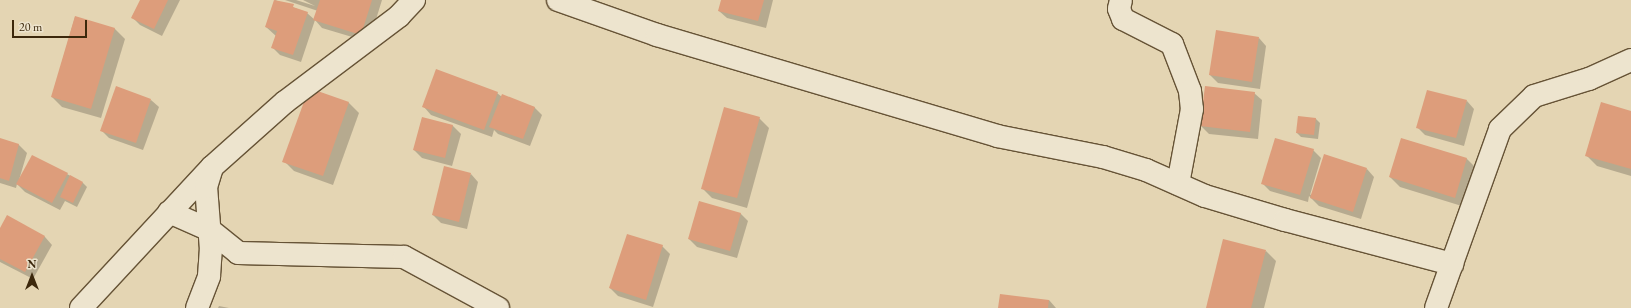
<!DOCTYPE html>
<style>
body{margin:0}
#map{position:relative;width:1631px;height:308px;overflow:hidden;background:#e4d5b3;font-family:"EB Garamond",serif}
div>[style]{position:absolute}
.shadow>*{inset:0;background:#0003}
.building>*{inset:0;background:#dd9d7b}
.roads{filter:drop-shadow(1px 0 #665336) drop-shadow(-1px 0 #665336) drop-shadow(0 1px #665336) drop-shadow(0 -1px #665336)}
.minor>*{height:22px;margin:-11px;padding:0 11px;transform-origin:11px;border-radius:11px;background:#ede4ce}
span{translate:-50% -50%;white-space:nowrap;text-align:center;line-height:1.15;-webkit-text-stroke:3px #ede4ce;paint-order:stroke}
.north{position:absolute;left:12px;top:256px;width:40px;height:40px;-webkit-text-stroke:3px #ede4ce;paint-order:stroke;rotate:0deg;font-size:11px;font-weight:700;line-height:16px;text-align:center;color:#3c280c}
.north::after{content:'';display:block;margin:auto;width:14px;height:18px;background:#3c280c;clip-path:polygon(50% 0,100% 100%,50% 72%,0 100%)}
.scale{position:absolute;left:12px;top:20px;width:75px;height:18px;box-sizing:border-box;border:2px solid #3c280c;border-top:0;padding-left:5px;font-size:12px;line-height:14px;white-space:nowrap;color:#3c280c;-webkit-text-stroke:3px #ede4ce;paint-order:stroke}
</style>
<div id="map">
<div class="shadow">
<div style="clip-path:polygon(141px 0,180px 0,162px 36px,140px 25px,132px 17px)"></div>
<div style="clip-path:polygon(275px 0,307px 13px,315px 20px,318px 11px,285px 0,296px 0,315px 6px,303px 0,382px 0,369px 42px,322px 28px,315px 20px,301px 62px,280px 55px,272px 47px,276px 36px,266px 27px)"></div>
<div style="clip-path:polygon(722px 0,773px 0,766px 28px,727px 18px,719px 11px)"></div>
<div style="clip-path:polygon(75px 17px,115px 29px,125px 39px,101px 118px,62px 107px,52px 97px)"></div>
<div style="clip-path:polygon(1259px 38px,1266px 46px,1260px 89px,1218px 83px,1210px 75px)"></div>
<div style="clip-path:polygon(310px 89px,349px 103px,359px 113px,333px 185px,294px 171px,284px 161px)"></div>
<div style="clip-path:polygon(497px 93px,502px 97px,534px 107px,542px 115px,530px 146px,498px 134px,494px 130px,492px 137px,431px 115px,424px 107px)"></div>
<div style="clip-path:polygon(1254px 93px,1262px 100px,1258px 139px,1209px 134px,1201px 126px)"></div>
<div style="clip-path:polygon(151px 100px,159px 107px,143px 150px,109px 138px,101px 130px)"></div>
<div style="clip-path:polygon(1467px 101px,1474px 109px,1464px 146px,1425px 135px,1417px 127px)"></div>
<div style="clip-path:polygon(1631px 112px,1631px 176px,1597px 166px,1587px 156px)"></div>
<div style="clip-path:polygon(1299px 117px,1316px 119px,1320px 123px,1318px 139px,1301px 137px,1297px 133px)"></div>
<div style="clip-path:polygon(759px 118px,769px 128px,747px 208px,712px 198px,702px 188px)"></div>
<div style="clip-path:polygon(422px 119px,453px 126px,461px 134px,452px 166px,422px 158px,414px 150px)"></div>
<div style="clip-path:polygon(0 139px,19px 145px,27px 153px,19px 180px,67px 174px,83px 183px,87px 187px,77px 207px,65px 201px,60px 210px,25px 192px,17px 184px,16px 188px,0 183px)"></div>
<div style="clip-path:polygon(1402px 139px,1467px 159px,1477px 169px,1465px 207px,1400px 187px,1390px 177px)"></div>
<div style="clip-path:polygon(1313px 150px,1321px 158px,1310px 195px,1367px 169px,1374px 177px,1361px 219px,1319px 206px,1309px 196px,1308px 202px,1270px 191px,1262px 183px)"></div>
<div style="clip-path:polygon(471px 174px,478px 182px,467px 229px,441px 223px,433px 215px)"></div>
<div style="clip-path:polygon(740px 213px,748px 221px,737px 258px,697px 247px,689px 239px)"></div>
<div style="clip-path:polygon(7px 217px,45px 237px,52px 245px,33px 279px,0 262px,0 230px)"></div>
<div style="clip-path:polygon(662px 246px,670px 254px,653px 307px,618px 296px,610px 288px)"></div>
<div style="clip-path:polygon(1266px 251px,1276px 261px,1264px 308px,1207px 308px)"></div>
<div style="clip-path:polygon(1049px 300px,1056px 308px,999px 308px)"></div>
<div style="clip-path:polygon(219px 306px,229px 308px,218px 308px)"></div>
</div>
<div class="building">
<div style="clip-path:polygon(140px 0,168px 0,154px 29px,131px 18px)"></div>
<div style="clip-path:polygon(274px 0,294px 4px,293px 7px,308px 12px,293px 55px,271px 48px,277px 31px,265px 27px)"></div>
<div style="clip-path:polygon(320px 0,372px 0,361px 35px,313px 20px)"></div>
<div style="clip-path:polygon(721px 0,764px 0,758px 21px,718px 11px)"></div>
<div style="clip-path:polygon(75px 16px,115px 28px,91px 109px,51px 97px)"></div>
<div style="clip-path:polygon(1216px 30px,1259px 37px,1252px 82px,1209px 75px)"></div>
<div style="clip-path:polygon(436px 69px,498px 92px,484px 130px,422px 107px)"></div>
<div style="clip-path:polygon(116px 86px,151px 99px,136px 143px,100px 131px)"></div>
<div style="clip-path:polygon(1205px 86px,1255px 92px,1250px 132px,1200px 126px)"></div>
<div style="clip-path:polygon(309px 88px,349px 102px,323px 176px,282px 162px)"></div>
<div style="clip-path:polygon(1427px 90px,1467px 100px,1456px 138px,1416px 128px)"></div>
<div style="clip-path:polygon(502px 94px,535px 107px,523px 139px,489px 127px)"></div>
<div style="clip-path:polygon(1601px 102px,1631px 111px,1631px 169px,1585px 156px)"></div>
<div style="clip-path:polygon(724px 107px,760px 117px,737px 198px,701px 189px)"></div>
<div style="clip-path:polygon(1298px 116px,1316px 118px,1314px 135px,1296px 133px)"></div>
<div style="clip-path:polygon(422px 117px,453px 125px,445px 158px,413px 150px)"></div>
<div style="clip-path:polygon(0 138px,19px 144px,9px 181px,0 178px)"></div>
<div style="clip-path:polygon(1275px 138px,1314px 149px,1300px 195px,1261px 184px)"></div>
<div style="clip-path:polygon(1401px 138px,1467px 158px,1455px 198px,1389px 177px)"></div>
<div style="clip-path:polygon(1324px 154px,1367px 168px,1353px 212px,1310px 198px)"></div>
<div style="clip-path:polygon(32px 155px,68px 173px,52px 203px,16px 184px)"></div>
<div style="clip-path:polygon(444px 166px,471px 173px,459px 222px,432px 215px)"></div>
<div style="clip-path:polygon(70px 175px,83px 182px,73px 203px,60px 197px)"></div>
<div style="clip-path:polygon(699px 201px,741px 213px,730px 251px,688px 239px)"></div>
<div style="clip-path:polygon(7px 215px,45px 236px,25px 272px,0 259px,0 228px)"></div>
<div style="clip-path:polygon(627px 234px,663px 245px,646px 300px,609px 288px)"></div>
<div style="clip-path:polygon(1223px 239px,1266px 250px,1251px 308px,1206px 308px)"></div>
<div style="clip-path:polygon(1000px 294px,1049px 300px,1048px 308px,998px 308px)"></div>
</div>
<div class="roads">
<div class="minor">
<div style="left:558px;top:0;width:105px;rotate:19.5deg"></div>
<div style="left:657px;top:35px;width:355px;rotate:16.5deg"></div>
<div style="left:997px;top:136px;width:108px;rotate:11.2deg"></div>
<div style="left:1103px;top:157px;width:45px;rotate:16.8deg"></div>
<div style="left:1146px;top:170px;width:64px;rotate:23.8deg"></div>
<div style="left:1205px;top:196px;width:84px;rotate:16.7deg"></div>
<div style="left:1285px;top:220px;width:173px;rotate:14.8deg"></div>
<div style="left:1121px;top:0;width:9px;rotate:103deg"></div>
<div style="left:1119px;top:9px;width:11px;rotate:68deg"></div>
<div style="left:1123px;top:19px;width:55px;rotate:27deg"></div>
<div style="left:1172px;top:44px;width:50px;rotate:69deg"></div>
<div style="left:1190px;top:91px;width:18px;rotate:84deg"></div>
<div style="left:1192px;top:109px;width:76px;rotate:100.6deg"></div>
<div style="left:169px;top:212px;width:45px;rotate:23.7deg"></div>
<div style="left:210px;top:230px;width:36px;rotate:39deg"></div>
<div style="left:238px;top:253px;width:166px;rotate:1.4deg"></div>
<div style="left:404px;top:257px;width:107px;rotate:28.5deg"></div>
<div style="left:81px;top:308px;width:192px;rotate:-47.1deg"></div>
<div style="left:212px;top:167px;width:98px;rotate:-41.7deg"></div>
<div style="left:285px;top:102px;width:143px;rotate:-37deg"></div>
<div style="left:399px;top:16px;width:22px;rotate:-47deg"></div>
<div style="left:197px;top:308px;width:34px;rotate:-69deg"></div>
<div style="left:209px;top:276px;width:26px;rotate:-86deg"></div>
<div style="left:211px;top:250px;width:63px;rotate:-94.5deg"></div>
<div style="left:206px;top:187px;width:21px;rotate:-73deg"></div>
<div style="left:1436px;top:308px;width:190px;rotate:-70.3deg"></div>
<div style="left:1500px;top:129px;width:47px;rotate:-44.1deg"></div>
<div style="left:1534px;top:96px;width:58px;rotate:-17.2deg"></div>
<div style="left:1589px;top:79px;width:46px;rotate:-24.3deg"></div>
</div>
</div>
<div class="north">N</div>
<div class="scale">20 m</div>
</div>
